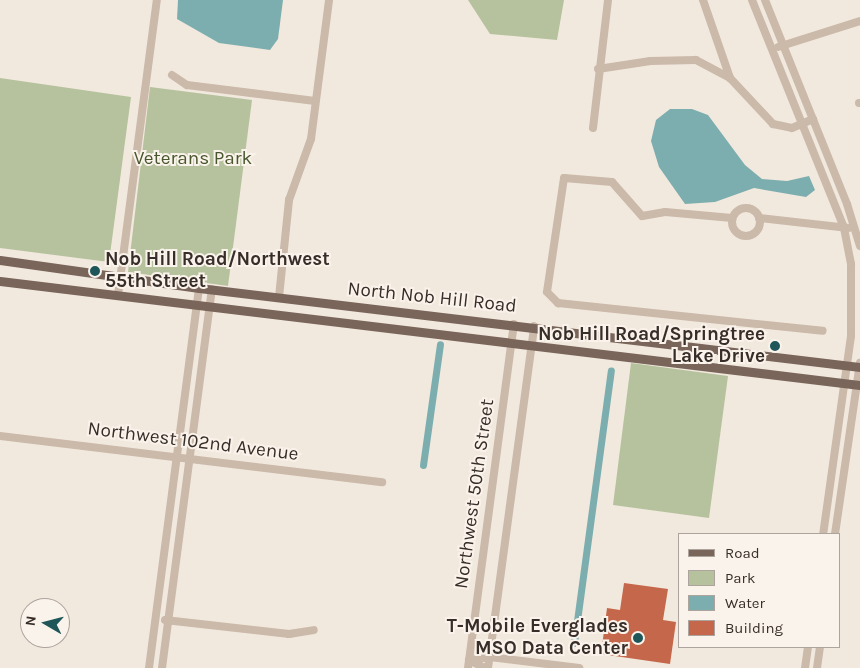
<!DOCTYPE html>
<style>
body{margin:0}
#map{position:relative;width:860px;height:668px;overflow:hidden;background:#f2e9de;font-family:Karla,sans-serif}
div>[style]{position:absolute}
.green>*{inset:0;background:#b6c29e}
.water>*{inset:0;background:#7daeaf}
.canal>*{height:7px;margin:-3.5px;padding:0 3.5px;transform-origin:3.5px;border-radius:3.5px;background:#7daeaf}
.building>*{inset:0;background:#c5674a}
.minor>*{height:8px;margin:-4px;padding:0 4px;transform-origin:4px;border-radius:4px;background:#cbb9aa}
.minor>.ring{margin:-4px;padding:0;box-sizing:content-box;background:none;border:8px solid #cbb9aa;border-radius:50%}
.major>*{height:9px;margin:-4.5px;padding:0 4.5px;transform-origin:4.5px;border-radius:4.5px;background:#7a655b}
.dots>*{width:14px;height:14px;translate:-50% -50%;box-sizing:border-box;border:2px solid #faf3eb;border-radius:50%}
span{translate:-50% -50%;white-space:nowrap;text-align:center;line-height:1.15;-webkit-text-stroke:4px #faf3eb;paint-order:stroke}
.park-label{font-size:19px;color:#48562d}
.poi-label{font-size:19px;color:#382e29;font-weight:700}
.left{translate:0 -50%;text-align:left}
.right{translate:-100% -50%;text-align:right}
.street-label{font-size:19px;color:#382e29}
.legend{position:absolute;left:678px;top:533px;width:162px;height:115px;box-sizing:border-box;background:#faf3eb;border:1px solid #aca49d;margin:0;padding:6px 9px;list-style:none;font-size:15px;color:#382e29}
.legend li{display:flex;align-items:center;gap:10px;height:25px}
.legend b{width:25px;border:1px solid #aca49d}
.north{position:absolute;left:20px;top:598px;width:50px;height:50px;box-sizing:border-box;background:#faf3eb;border:1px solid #aca49d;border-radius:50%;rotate:278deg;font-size:14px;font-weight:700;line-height:20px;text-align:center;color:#382e29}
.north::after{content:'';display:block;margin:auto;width:18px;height:22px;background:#1f565a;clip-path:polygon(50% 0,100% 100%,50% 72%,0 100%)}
</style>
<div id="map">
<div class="green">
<div style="clip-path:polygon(468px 0,564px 0,557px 40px,490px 34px)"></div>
<div style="clip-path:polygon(0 78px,131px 97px,109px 262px,0 248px)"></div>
<div style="clip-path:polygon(150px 87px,252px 100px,228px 286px,128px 272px)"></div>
<div style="clip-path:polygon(631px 363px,728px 376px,709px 518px,613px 505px)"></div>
</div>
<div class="water">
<div style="clip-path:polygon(178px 0,283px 0,278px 39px,270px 50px,219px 43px,177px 19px)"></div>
<div style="clip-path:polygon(670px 109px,692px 109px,708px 115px,745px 165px,762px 179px,787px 181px,809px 176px,815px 190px,806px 197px,754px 188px,715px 202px,685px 204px,659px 167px,651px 141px,656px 120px)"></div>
</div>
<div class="canal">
<div style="left:423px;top:465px;width:122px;rotate:-82deg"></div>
<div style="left:574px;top:643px;width:275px;rotate:-82.3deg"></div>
</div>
<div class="building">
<div style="clip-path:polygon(624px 583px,668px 589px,663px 620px,676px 622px,670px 664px,601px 654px,607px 608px,620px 610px)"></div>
</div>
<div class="minor">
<div style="left:703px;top:0;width:83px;rotate:70.9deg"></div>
<div style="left:752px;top:0;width:246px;rotate:68deg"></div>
<div style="left:844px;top:228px;width:37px;rotate:79deg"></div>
<div style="left:851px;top:264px;width:72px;rotate:90deg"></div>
<div style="left:851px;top:336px;width:200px;rotate:98deg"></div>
<div style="left:765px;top:0;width:220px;rotate:68.1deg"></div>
<div style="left:847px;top:204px;width:44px;rotate:72.8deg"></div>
<div style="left:778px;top:47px;width:86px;rotate:-17.6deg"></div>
<div style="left:598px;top:69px;width:53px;rotate:-8.7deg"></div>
<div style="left:650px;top:61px;width:46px;rotate:-1.2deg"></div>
<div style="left:696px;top:60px;width:38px;rotate:28deg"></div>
<div style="left:730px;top:78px;width:63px;rotate:46.9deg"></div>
<div style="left:773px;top:124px;width:19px;rotate:12deg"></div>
<div style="left:792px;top:128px;width:23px;rotate:-23deg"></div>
<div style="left:172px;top:75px;width:18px;rotate:34deg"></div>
<div style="left:187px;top:85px;width:129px;rotate:7.1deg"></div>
<div style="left:859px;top:103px;width:1px"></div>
<div style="left:593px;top:128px;width:129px;rotate:-83.3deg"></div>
<div class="ring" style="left:732px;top:208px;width:20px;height:20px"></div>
<div style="left:732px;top:218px;width:67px;rotate:-174.9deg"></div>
<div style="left:665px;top:212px;width:23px;rotate:170deg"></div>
<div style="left:642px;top:216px;width:45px;rotate:-131.4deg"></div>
<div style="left:612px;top:182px;width:48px;rotate:-175.2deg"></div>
<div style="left:564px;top:178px;width:115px;rotate:98.5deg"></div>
<div style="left:547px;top:292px;width:16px;rotate:45deg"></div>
<div style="left:558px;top:303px;width:266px;rotate:6deg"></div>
<div style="left:759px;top:218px;width:90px;rotate:6.4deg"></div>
<div style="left:118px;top:295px;width:298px;rotate:-82.5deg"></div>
<div style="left:279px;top:297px;width:98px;rotate:-84.1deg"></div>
<div style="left:289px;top:200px;width:65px;rotate:-70.2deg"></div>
<div style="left:311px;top:139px;width:140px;rotate:-82.6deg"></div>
<div style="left:0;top:436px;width:385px;rotate:6.9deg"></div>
<div style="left:835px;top:534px;width:173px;rotate:-81.7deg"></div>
<div style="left:165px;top:620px;width:125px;rotate:6.4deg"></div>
<div style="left:289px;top:634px;width:25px;rotate:-9deg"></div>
<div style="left:469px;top:660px;width:21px;rotate:-8deg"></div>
<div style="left:490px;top:657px;width:90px;rotate:7deg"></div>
<div style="left:469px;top:660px;width:18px;rotate:27deg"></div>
<div style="left:149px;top:668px;width:383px;rotate:-82.5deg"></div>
<div style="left:162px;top:668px;width:382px;rotate:-82.5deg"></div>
<div style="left:468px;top:668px;width:347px;rotate:-82.4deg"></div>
<div style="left:488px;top:668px;width:345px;rotate:-82.3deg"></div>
<div style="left:805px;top:668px;width:21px;rotate:-82deg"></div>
<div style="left:817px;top:668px;width:21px;rotate:-82deg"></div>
</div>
<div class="major">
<div style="left:0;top:260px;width:201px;rotate:8deg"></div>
<div style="left:199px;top:288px;width:666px;rotate:6.82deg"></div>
<div style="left:0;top:281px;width:866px;rotate:6.9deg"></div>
</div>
<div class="dots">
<div style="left:95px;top:271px;background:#1f565a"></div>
<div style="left:775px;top:346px;background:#1f565a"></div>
<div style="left:638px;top:638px;background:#1f565a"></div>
</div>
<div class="park-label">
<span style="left:193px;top:159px">Veterans Park</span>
</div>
<div class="poi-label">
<span class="left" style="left:105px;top:271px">Nob Hill Road/Northwest<br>55th Street</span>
<span class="right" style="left:765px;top:346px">Nob Hill Road/Springtree<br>Lake Drive</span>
<span class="right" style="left:628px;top:638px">T-Mobile Everglades<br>MSO Data Center</span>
</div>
<div class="street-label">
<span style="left:432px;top:298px;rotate:6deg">North Nob Hill Road</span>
<span style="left:193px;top:442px;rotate:7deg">Northwest 102nd Avenue</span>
<span style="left:475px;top:494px;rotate:-82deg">Northwest 50th Street</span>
</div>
<ul class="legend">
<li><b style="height:6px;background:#7a655b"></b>Road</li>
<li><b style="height:14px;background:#b6c29e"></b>Park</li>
<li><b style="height:14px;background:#7daeaf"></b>Water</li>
<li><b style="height:14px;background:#c5674a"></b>Building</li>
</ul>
<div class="north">N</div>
</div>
